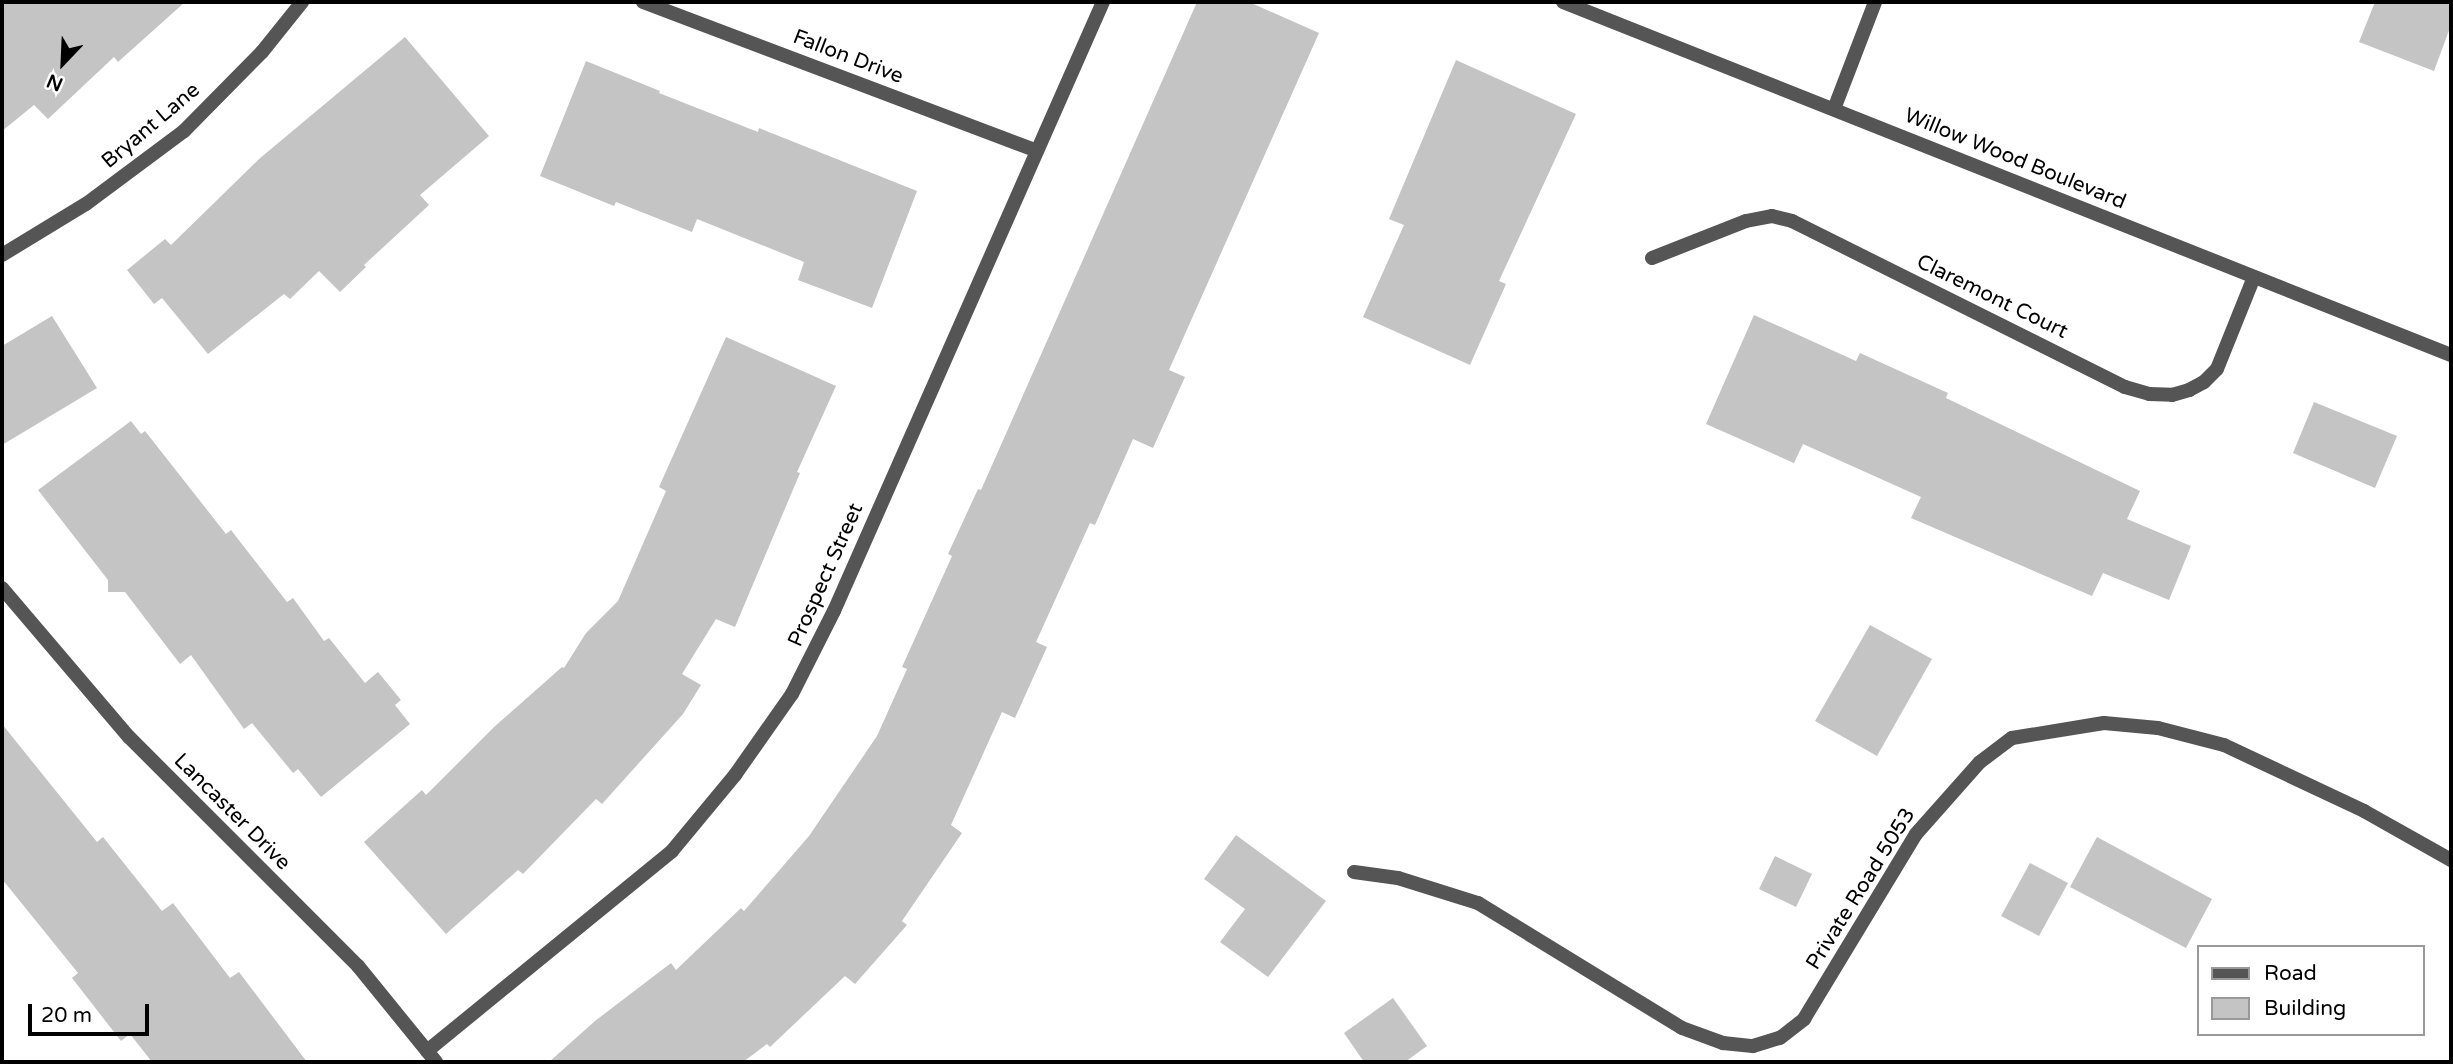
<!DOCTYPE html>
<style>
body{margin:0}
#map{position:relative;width:2453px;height:1064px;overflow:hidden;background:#fff;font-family:"Varela Round",sans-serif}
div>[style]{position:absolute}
.building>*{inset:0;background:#c4c4c4}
.street>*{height:14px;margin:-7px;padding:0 7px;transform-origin:7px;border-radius:7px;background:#555}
span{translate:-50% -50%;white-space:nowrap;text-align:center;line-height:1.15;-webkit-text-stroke:6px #fff;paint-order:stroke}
.street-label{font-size:21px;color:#000}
.frame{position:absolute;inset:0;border:4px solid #000;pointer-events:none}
.legend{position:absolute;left:2197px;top:945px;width:228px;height:91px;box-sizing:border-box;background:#fff;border:2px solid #999;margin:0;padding:9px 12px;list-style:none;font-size:21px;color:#000}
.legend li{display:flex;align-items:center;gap:14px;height:35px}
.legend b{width:35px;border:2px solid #999}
.north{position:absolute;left:28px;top:28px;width:70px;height:70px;-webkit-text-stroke:5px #fff;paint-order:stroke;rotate:203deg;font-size:19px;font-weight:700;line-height:28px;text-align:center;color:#000}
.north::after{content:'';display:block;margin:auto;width:24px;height:32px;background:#000;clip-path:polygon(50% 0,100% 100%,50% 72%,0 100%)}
.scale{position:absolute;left:28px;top:1004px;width:121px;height:32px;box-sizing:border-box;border:4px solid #000;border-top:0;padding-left:9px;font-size:21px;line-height:24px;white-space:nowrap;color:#000;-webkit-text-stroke:5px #fff;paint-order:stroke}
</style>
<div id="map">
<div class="building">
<div style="clip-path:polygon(2px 2px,185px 2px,118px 62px,114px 57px,48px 119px,34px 105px,2px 131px)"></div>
<div style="clip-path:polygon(1197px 2px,1249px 2px,1319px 33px,1169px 370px,1185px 377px,1153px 448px,1133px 439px,1095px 525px,1090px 523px,1036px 642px,1047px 647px,1015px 718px,1002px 712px,951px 825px,962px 833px,902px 921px,907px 925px,855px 984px,845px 976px,770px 1047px,767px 1044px,743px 1062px,549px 1062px,595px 1021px,671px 963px,676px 970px,741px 908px,744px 911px,809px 836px,877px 736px,907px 669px,902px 667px,952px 556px,948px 554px,978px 489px,981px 490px)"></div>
<div style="clip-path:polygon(2375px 2px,2451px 2px,2451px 25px,2434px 71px,2359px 42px)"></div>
<div style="clip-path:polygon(405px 37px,489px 136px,420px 195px,429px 205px,364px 265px,366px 267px,340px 292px,319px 271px,290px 299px,284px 294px,208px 354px,162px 298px,154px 304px,127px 270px,165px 239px,171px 245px,259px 159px)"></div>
<div style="clip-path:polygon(1456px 60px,1576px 114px,1499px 281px,1506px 284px,1470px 365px,1363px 317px,1404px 225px,1389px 219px)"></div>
<div style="clip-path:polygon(586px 61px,660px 91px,659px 93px,758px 132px,759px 128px,917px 191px,872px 308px,798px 280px,804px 262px,697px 219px,692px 232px,616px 202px,614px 206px,540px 176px)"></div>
<div style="clip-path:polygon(1754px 315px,1856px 361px,1860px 353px,1948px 393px,1946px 398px,2140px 491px,2127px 519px,2191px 546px,2169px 600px,2103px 573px,2092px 596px,1911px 518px,1921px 497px,1803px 444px,1794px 463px,1706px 424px)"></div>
<div style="clip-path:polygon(52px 316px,97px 388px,2px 445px,2px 346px)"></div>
<div style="clip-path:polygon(726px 337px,836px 386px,797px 472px,800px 473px,735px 627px,716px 619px,682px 674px,701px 685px,683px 714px,602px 804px,596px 799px,523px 874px,518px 870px,446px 934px,364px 842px,422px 790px,426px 795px,494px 727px,562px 667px,564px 668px,586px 633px,618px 601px,666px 491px,659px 487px)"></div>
<div style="clip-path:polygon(2314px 402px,2397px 436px,2375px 488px,2293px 453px)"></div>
<div style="clip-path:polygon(131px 421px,141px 434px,145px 431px,226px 534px,231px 530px,287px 602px,293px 598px,324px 641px,329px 638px,365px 683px,378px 672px,401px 700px,395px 705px,410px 724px,321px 797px,298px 769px,293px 773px,252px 723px,244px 729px,191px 655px,180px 664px,125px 592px,108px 592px,108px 580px,38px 490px)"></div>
<div style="clip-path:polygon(1870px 625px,1932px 659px,1877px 756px,1815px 721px)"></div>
<div style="clip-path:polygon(2px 724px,97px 842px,103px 837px,162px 911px,173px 903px,230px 978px,239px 972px,307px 1062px,152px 1062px,130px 1034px,121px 1041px,72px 978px,78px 973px,2px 879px)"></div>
<div style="clip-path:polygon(1236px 835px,1326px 901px,1268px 977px,1220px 942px,1245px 909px,1204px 879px)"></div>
<div style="clip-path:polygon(2097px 837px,2212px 899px,2186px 948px,2070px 887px)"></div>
<div style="clip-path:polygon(1775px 856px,1812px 874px,1796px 907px,1759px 889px)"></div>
<div style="clip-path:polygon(2030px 863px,2068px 883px,2039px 936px,2001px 916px)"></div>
<div style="clip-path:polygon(1393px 998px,1427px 1046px,1405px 1062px,1364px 1062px,1344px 1033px)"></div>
</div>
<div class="street">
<div style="left:643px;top:2px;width:421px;rotate:20.7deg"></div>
<div style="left:1563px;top:2px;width:956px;rotate:21.68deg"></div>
<div style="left:1834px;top:109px;width:115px;rotate:-69deg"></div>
<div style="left:2px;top:255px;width:98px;rotate:-31.3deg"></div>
<div style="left:86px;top:204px;width:122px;rotate:-36.7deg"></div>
<div style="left:184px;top:131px;width:111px;rotate:-45.4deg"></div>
<div style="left:262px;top:52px;width:64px;rotate:-51.3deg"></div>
<div style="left:1652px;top:258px;width:101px;rotate:-21.5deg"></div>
<div style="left:1746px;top:221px;width:26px;rotate:-11deg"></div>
<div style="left:1772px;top:216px;width:21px;rotate:14deg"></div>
<div style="left:1792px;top:221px;width:372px;rotate:26.5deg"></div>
<div style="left:2125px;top:387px;width:25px;rotate:16deg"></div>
<div style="left:2149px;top:394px;width:23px;rotate:2deg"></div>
<div style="left:2172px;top:395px;width:18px;rotate:-16deg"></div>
<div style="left:2189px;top:390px;width:17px;rotate:-28deg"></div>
<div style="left:2204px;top:382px;width:18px;rotate:-45deg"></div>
<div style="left:2217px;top:369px;width:99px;rotate:-68.1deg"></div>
<div style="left:2px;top:588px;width:196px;rotate:49.6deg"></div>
<div style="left:129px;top:737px;width:324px;rotate:45deg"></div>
<div style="left:358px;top:966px;width:124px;rotate:50.9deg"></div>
<div style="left:1354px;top:872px;width:44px;rotate:7.8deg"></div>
<div style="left:1398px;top:878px;width:84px;rotate:17.4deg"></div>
<div style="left:1478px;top:903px;width:239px;rotate:31.5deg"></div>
<div style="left:1682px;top:1028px;width:44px;rotate:20.1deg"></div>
<div style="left:1723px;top:1043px;width:30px;rotate:6deg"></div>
<div style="left:1753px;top:1046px;width:28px;rotate:-17deg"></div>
<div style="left:1780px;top:1038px;width:31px;rotate:-38deg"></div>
<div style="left:1804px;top:1019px;width:216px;rotate:-58.8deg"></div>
<div style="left:1916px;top:834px;width:96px;rotate:-48.4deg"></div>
<div style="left:1980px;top:762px;width:40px;rotate:-37deg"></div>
<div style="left:2012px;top:738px;width:93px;rotate:-9.3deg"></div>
<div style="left:2104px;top:723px;width:54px;rotate:5.3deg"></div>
<div style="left:2158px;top:728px;width:68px;rotate:14.4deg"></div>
<div style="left:2224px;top:745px;width:155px;rotate:25.2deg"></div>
<div style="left:2364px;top:811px;width:100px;rotate:29.4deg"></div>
<div style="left:427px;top:1051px;width:316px;rotate:-39.2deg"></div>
<div style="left:672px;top:851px;width:99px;rotate:-50.3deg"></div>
<div style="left:735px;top:775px;width:99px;rotate:-54.9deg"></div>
<div style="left:792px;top:694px;width:93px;rotate:-63.2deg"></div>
<div style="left:834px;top:611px;width:666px;rotate:-66.17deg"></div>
</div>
<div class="street-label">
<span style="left:848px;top:57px;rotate:21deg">Fallon Drive</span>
<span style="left:151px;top:126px;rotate:-40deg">Bryant Lane</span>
<span style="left:2015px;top:159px;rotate:22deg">Willow Wood Boulevard</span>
<span style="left:1992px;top:297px;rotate:26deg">Claremont Court</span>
<span style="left:826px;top:575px;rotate:-66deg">Prospect Street</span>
<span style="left:232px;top:812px;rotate:45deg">Lancaster Drive</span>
<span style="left:1861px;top:889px;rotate:-58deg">Private Road 5053</span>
</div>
<div class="frame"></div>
<ul class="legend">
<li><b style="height:9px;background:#555"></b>Road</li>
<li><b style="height:19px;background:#c4c4c4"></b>Building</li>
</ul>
<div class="north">N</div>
<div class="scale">20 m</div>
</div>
